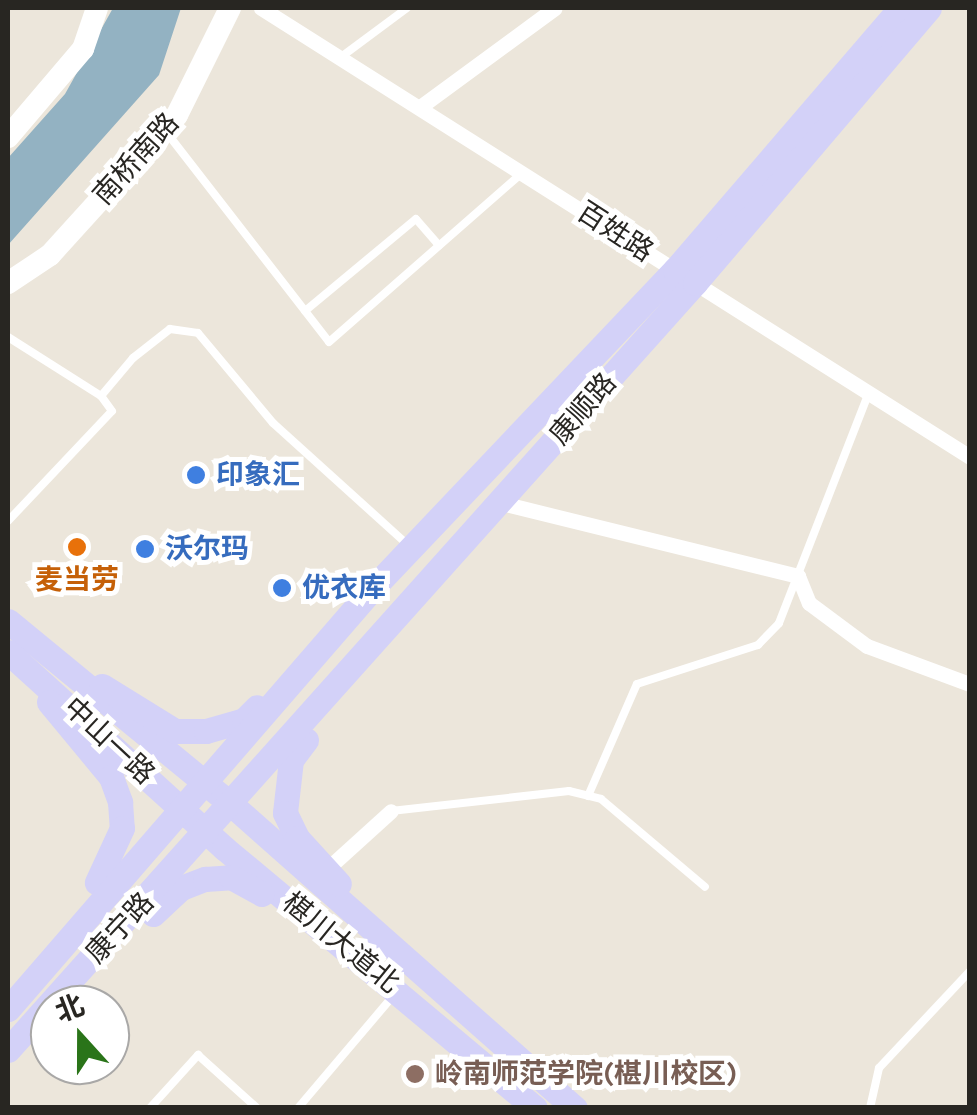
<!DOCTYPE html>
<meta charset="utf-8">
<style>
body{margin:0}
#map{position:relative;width:977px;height:1115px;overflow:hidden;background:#ece6db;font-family:Karla,"Noto Sans SC",sans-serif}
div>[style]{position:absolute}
.water>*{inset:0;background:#93b2c2}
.lane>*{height:8px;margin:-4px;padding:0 4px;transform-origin:4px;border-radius:4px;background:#fff}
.street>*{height:15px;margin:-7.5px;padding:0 7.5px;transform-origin:7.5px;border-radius:7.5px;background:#fff}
.secondary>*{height:22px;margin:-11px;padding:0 11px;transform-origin:11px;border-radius:11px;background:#fff}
.primary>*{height:25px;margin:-12.5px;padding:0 12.5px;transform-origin:12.5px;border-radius:12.5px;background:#d3d1f8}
.dots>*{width:28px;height:28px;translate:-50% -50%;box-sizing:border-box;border:5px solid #fff;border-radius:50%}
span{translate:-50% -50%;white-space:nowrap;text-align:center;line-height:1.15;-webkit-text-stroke:10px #fff;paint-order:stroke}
.street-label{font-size:28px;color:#282622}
.shop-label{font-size:28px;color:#366cbe;font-weight:700}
.left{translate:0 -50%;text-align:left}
.food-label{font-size:28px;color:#c56008;font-weight:700}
.education-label{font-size:28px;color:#785e54;font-weight:700}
.frame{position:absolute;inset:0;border:10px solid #282622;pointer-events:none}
.north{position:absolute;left:30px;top:985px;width:100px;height:100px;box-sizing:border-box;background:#fff;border:2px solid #a9a8a7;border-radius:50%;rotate:339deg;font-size:28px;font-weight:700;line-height:40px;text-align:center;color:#282622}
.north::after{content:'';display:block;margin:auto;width:35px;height:45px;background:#2a7419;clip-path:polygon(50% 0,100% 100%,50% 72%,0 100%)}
</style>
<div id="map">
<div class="water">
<div style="clip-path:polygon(113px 8px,181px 8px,159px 75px,8px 245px,8px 158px,65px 94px)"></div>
</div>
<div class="lane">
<div style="left:341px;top:57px;width:82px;rotate:-36.6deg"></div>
<div style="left:167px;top:133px;width:264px;rotate:52.2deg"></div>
<div style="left:329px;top:342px;width:257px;rotate:-41.2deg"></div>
<div style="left:305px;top:311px;width:144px;rotate:-39.7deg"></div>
<div style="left:416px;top:219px;width:35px;rotate:49deg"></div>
<div style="left:8px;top:337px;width:110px;rotate:32.4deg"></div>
<div style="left:101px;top:396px;width:50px;rotate:-49.9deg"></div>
<div style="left:133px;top:358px;width:47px;rotate:-38.1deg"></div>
<div style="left:170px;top:329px;width:28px;rotate:8deg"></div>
<div style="left:198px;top:333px;width:117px;rotate:50.2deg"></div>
<div style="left:273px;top:423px;width:181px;rotate:42.1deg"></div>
<div style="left:8px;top:521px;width:151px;rotate:-46.6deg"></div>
<div style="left:112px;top:411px;width:19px;rotate:-126deg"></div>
<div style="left:588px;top:796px;width:122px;rotate:-66.4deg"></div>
<div style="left:637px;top:684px;width:127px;rotate:-17.9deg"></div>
<div style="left:758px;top:645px;width:30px;rotate:-46deg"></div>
<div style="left:779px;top:623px;width:245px;rotate:-68.7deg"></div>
<div style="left:391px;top:811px;width:179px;rotate:-6.4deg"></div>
<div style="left:569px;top:791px;width:33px;rotate:14deg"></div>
<div style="left:601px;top:799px;width:136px;rotate:40.2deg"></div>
<div style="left:150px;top:1108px;width:72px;rotate:-47.8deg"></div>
<div style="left:198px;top:1055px;width:79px;rotate:41.9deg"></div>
<div style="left:298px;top:1108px;width:145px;rotate:-49.7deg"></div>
<div style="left:870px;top:1108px;width:41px;rotate:-77.3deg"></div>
<div style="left:879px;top:1068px;width:133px;rotate:-46.8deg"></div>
</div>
<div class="street">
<div style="left:261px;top:8px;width:839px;rotate:32.35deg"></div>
<div style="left:420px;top:107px;width:167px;rotate:-36.3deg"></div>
<div style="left:501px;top:503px;width:306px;rotate:13.8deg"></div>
<div style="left:798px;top:576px;width:29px;rotate:68deg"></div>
<div style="left:809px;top:603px;width:72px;rotate:36.6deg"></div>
<div style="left:867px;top:646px;width:110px;rotate:20.3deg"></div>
<div style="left:327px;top:869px;width:86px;rotate:-42.2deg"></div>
</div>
<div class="secondary">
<div style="left:8px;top:137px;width:116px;rotate:-49.6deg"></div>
<div style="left:83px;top:49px;width:43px;rotate:-71.1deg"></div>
<div style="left:8px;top:283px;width:50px;rotate:-33.7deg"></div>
<div style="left:50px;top:255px;width:189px;rotate:-47.8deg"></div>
<div style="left:177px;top:115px;width:119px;rotate:-63.6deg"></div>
</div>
<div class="primary">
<div style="left:8px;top:621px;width:290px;rotate:39.4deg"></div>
<div style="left:232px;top:805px;width:458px;rotate:41.5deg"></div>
<div style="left:8px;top:652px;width:292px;rotate:42.2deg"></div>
<div style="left:224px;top:848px;width:405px;rotate:39.9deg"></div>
<div style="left:102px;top:686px;width:86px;rotate:31.7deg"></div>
<div style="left:175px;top:731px;width:31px"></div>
<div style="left:206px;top:731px;width:40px;rotate:-16deg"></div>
<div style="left:244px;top:720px;width:18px;rotate:-45deg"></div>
<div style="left:49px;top:702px;width:97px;rotate:50.4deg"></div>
<div style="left:111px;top:777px;width:27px;rotate:70deg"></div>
<div style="left:120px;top:802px;width:26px;rotate:86deg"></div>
<div style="left:122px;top:828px;width:60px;rotate:114.8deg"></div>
<div style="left:306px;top:740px;width:25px;rotate:127deg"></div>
<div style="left:291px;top:760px;width:53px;rotate:96.5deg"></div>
<div style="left:285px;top:813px;width:28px;rotate:64deg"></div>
<div style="left:297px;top:838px;width:62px;rotate:47.6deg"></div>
<div style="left:153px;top:914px;width:38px;rotate:-43deg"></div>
<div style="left:181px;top:888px;width:26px;rotate:-21deg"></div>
<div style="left:205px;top:879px;width:26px;rotate:-4deg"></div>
<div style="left:231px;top:877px;width:35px;rotate:29deg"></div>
<div style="left:8px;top:1009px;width:556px;rotate:-49.09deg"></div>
<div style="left:372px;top:589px;width:440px;rotate:-46.5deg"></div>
<div style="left:675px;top:270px;width:345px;rotate:-49.3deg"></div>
<div style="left:8px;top:1050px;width:1030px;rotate:-48.15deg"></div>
<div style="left:695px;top:283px;width:361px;rotate:-49.6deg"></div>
</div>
<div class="dots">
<div style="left:196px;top:475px;background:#3f7fe0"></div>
<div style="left:77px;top:547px;background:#e8710a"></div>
<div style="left:145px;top:549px;background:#3f7fe0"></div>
<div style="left:282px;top:588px;background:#3f7fe0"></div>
<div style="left:415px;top:1074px;background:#8d6e63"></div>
</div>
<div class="street-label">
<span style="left:136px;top:159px;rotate:-48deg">南桥南路</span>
<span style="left:615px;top:232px;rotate:33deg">百姓路</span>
<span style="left:583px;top:409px;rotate:-49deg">康顺路</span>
<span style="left:109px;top:741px;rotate:43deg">中山一路</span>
<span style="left:120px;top:928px;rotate:-47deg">康宁路</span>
<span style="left:341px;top:943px;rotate:39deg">椹川大道北</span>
</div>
<div class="shop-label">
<span class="left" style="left:216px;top:475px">印象汇</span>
<span class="left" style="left:165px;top:549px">沃尔玛</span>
<span class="left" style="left:302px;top:588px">优衣库</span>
</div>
<div class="food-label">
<span style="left:77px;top:580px">麦当劳</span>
</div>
<div class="education-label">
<span class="left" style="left:435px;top:1074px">岭南师范学院(椹川校区)</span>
</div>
<div class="frame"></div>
<div class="north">北</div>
</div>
